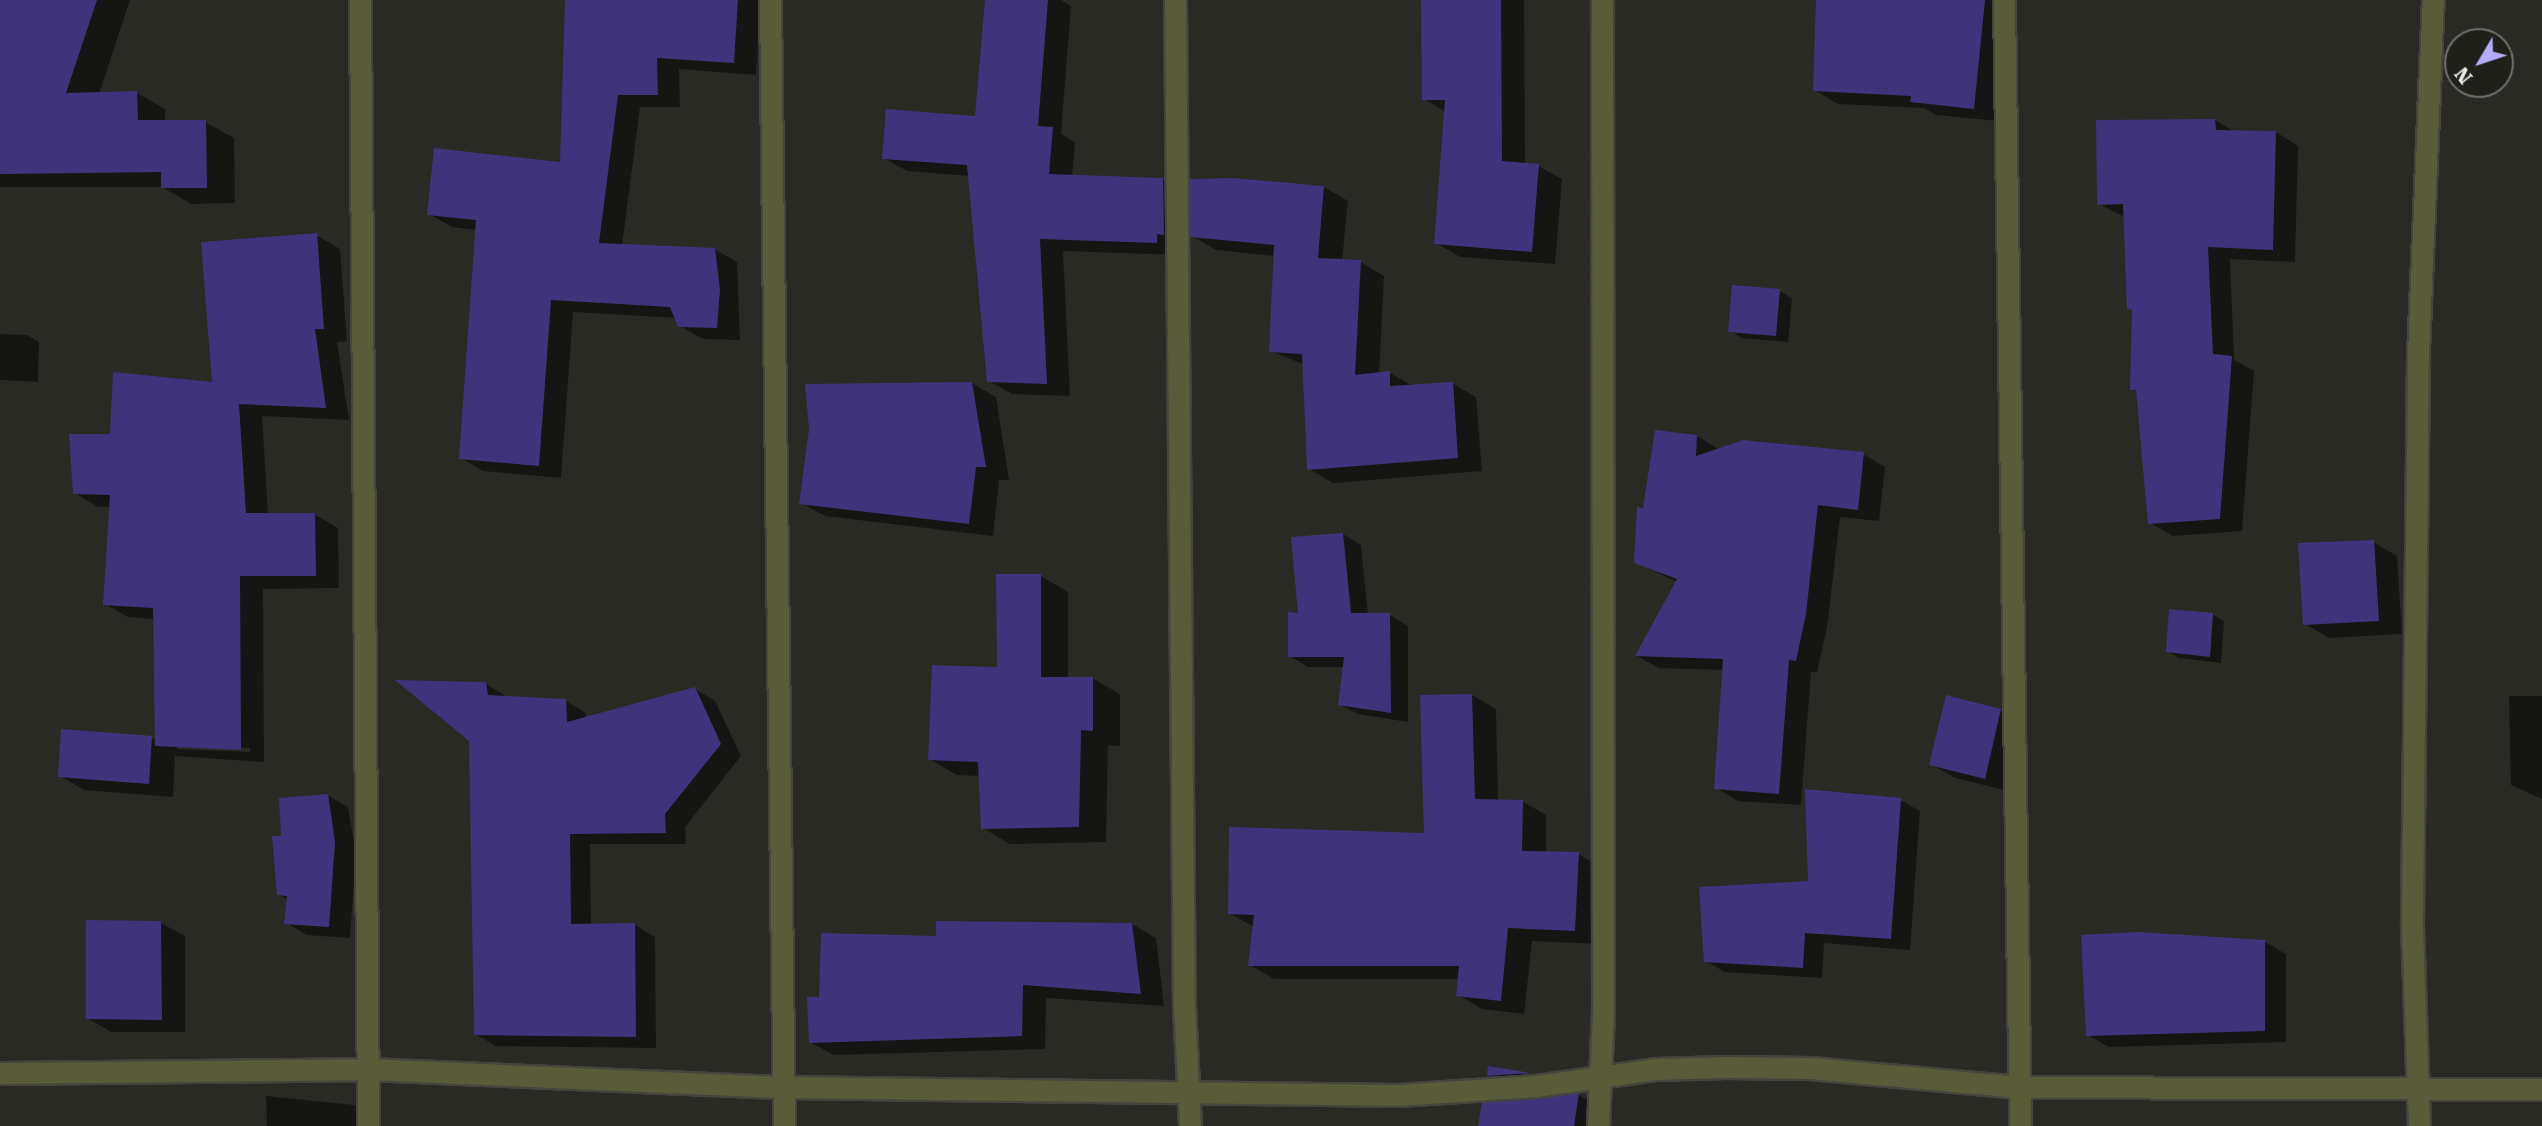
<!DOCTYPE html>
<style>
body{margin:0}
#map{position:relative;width:2542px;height:1126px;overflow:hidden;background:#292a24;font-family:"Roboto Serif",serif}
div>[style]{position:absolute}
.shadow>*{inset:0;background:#0007}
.building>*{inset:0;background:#3f347b}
.roads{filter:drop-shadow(2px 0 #44453f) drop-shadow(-2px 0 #44453f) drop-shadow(0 2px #44453f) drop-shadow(0 -2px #44453f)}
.minor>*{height:21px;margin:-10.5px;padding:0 10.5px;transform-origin:10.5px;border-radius:10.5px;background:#5a5b38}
span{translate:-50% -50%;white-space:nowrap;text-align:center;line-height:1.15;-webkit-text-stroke:5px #20201a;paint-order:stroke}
.north{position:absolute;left:2444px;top:28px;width:70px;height:70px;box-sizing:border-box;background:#20201a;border:2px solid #71716c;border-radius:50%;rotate:231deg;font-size:19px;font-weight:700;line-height:28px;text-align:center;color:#eaeae6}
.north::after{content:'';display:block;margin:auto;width:24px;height:32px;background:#b2adf9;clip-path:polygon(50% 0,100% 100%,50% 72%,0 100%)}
</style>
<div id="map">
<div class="shadow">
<div style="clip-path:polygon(0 0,130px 0,99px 94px,137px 93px,165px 109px,165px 122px,205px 122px,234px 138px,235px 203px,191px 204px,162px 187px,0 187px)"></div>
<div style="clip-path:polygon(567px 0,761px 0,756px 75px,679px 69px,680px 107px,640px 107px,622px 246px,714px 249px,737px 262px,740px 340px,703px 339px,680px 326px,676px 318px,573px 312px,561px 478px,483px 471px,461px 458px,477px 230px,452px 227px,429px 214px,562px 163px)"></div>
<div style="clip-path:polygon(987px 0,1061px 0,1071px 6px,1061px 134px,1075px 142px,1072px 177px,1163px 180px,1186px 193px,1180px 255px,1063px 251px,1070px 396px,1012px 394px,989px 381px,970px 176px,907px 171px,884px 158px,977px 118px)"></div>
<div style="clip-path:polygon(1423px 0,1524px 0,1525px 165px,1538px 166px,1562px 179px,1555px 264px,1460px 257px,1436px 243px,1446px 112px,1424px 99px)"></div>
<div style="clip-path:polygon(1817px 0,2010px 0,1998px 121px,1936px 115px,1924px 108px,1838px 104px,1814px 90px)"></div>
<div style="clip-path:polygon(2215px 120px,2235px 132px,2276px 132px,2298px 146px,2295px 262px,2230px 259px,2234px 360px,2254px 371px,2242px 531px,2173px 536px,2150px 523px,2138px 392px,2132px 389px,2134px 311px,2125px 217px,2099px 204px)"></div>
<div style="clip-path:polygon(1192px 181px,1324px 187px,1348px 201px,1342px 261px,1360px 262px,1384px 276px,1379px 374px,1390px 373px,1413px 386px,1452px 383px,1476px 397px,1482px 471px,1333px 483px,1309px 469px,1305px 365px,1271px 351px,1275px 256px,1216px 250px,1192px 236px)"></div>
<div style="clip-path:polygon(evenodd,316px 235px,340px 249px,347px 341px,337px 342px,349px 420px,262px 416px,268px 515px,314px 514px,338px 528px,339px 588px,263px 589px,264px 762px,175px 756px,173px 797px,84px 790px,60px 776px,152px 738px,156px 741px,155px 619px,128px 617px,105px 604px,111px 507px,98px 507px,75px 493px,111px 436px,214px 384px,316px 235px,177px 745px,250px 748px,250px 752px,177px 749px,177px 745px)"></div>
<div style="clip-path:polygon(1780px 291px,1792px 298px,1788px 342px,1742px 338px,1730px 331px)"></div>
<div style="clip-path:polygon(0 334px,27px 335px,39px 342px,38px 382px,0 380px)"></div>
<div style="clip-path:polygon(972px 383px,996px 397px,1009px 480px,999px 480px,993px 536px,825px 516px,801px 503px)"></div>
<div style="clip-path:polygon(1697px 436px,1720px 450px,1863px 454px,1885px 467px,1879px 521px,1840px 517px,1827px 628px,1817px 672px,1811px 672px,1801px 805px,1738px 801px,1716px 788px,1724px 670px,1659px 668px,1637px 656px,1677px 582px,1635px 562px,1644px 510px)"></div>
<div style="clip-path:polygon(1343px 534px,1361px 545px,1368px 615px,1390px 615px,1408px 626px,1408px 722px,1358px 714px,1339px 704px,1345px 667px,1308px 667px,1290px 656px,1300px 614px)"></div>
<div style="clip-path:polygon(2373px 542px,2397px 556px,2402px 634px,2329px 638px,2305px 624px)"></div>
<div style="clip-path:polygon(1041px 576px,1068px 592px,1068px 678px,1092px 678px,1120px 694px,1120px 746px,1108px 745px,1106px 842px,1010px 844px,983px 828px,981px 776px,957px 775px,929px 759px,998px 669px)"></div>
<div style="clip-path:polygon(2212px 614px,2224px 621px,2221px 663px,2179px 658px,2167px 651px)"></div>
<div style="clip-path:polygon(486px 684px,507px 697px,566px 701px,586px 713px,586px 718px,695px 689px,715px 701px,741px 756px,685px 827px,686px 844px,590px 844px,591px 925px,635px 925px,655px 937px,656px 1048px,496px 1046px,475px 1034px)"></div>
<div style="clip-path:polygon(1472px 695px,1496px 709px,1498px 801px,1522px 801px,1546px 815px,1546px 853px,1578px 854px,1602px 868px,1599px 944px,1532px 941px,1524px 1014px,1482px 1009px,1458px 995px,1459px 979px,1274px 979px,1250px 965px,1254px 927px,1229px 913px,1426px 835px)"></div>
<div style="clip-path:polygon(2509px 696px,2542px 696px,2542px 799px,2511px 785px)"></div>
<div style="clip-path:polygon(2000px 710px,2024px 724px,2009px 791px,1955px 778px,1931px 764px)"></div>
<div style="clip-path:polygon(327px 795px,348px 807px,356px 854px,350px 938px,307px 935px,286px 923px,288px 900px,279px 894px,282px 838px)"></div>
<div style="clip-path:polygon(1900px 800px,1920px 811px,1910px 950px,1824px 943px,1822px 978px,1725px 972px,1705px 961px,1809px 883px)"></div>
<div style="clip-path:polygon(161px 923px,185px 936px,185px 1032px,111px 1032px,87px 1018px)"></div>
<div style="clip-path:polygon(1132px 924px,1156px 938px,1164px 1006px,1046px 998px,1045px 1049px,834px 1055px,810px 1042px,821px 998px)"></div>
<div style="clip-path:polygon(2265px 942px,2286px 954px,2286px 1042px,2109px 1047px,2088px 1035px)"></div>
<div style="clip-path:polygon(1490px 1068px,1529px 1075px,1549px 1086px,1512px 1089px,1489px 1075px)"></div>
<div style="clip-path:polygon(1579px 1095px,1603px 1109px,1600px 1126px,1480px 1126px,1484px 1104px)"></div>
<div style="clip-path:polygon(266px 1096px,354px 1105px,376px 1117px,376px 1126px,267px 1126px)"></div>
</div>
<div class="building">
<div style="clip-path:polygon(0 0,97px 0,66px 93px,137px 91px,138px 120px,206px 120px,207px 188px,161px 188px,161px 172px,0 174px)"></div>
<div style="clip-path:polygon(565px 0,738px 0,734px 63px,657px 58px,658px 95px,618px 95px,599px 243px,715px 248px,720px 290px,717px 328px,678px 327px,670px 307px,551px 300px,539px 466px,459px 459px,476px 220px,427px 215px,434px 148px,560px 162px)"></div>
<div style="clip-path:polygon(985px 0,1048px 0,1038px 126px,1053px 127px,1049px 174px,1163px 178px,1164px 235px,1157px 234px,1157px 243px,1040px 239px,1047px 384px,987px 382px,967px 165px,882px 159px,886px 109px,975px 116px)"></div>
<div style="clip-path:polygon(1421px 0,1501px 0,1502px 161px,1539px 164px,1532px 252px,1434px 244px,1445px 100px,1422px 100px)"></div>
<div style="clip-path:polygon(1816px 0,1985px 0,1974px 109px,1910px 102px,1911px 96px,1813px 91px)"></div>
<div style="clip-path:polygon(2215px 119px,2216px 130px,2276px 131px,2273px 250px,2208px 247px,2213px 354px,2232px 356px,2220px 519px,2148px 524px,2136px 390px,2130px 390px,2132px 310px,2127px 309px,2123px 204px,2097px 205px,2096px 120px)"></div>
<div style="clip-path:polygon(1233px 178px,1324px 186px,1318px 258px,1361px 260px,1355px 375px,1390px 371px,1390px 386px,1453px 382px,1458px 458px,1307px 470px,1302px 354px,1269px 352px,1274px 245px,1190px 237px,1190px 179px)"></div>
<div style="clip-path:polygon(317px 233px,324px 329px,315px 329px,326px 408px,239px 404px,246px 513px,315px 513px,316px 576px,240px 576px,241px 750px,155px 746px,153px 608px,103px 605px,110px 495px,73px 494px,69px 434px,110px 434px,113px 372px,212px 382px,201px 242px)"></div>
<div style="clip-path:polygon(1732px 285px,1780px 289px,1776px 336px,1728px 332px)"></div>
<div style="clip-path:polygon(972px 382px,986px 467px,976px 467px,969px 524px,799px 504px,809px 429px,805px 384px)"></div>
<div style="clip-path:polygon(1655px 430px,1697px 435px,1696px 456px,1743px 440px,1864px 452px,1858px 510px,1818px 505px,1806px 614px,1796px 661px,1789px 660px,1779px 794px,1714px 789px,1723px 659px,1635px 656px,1677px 579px,1634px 563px,1637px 507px,1643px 508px)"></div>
<div style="clip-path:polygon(1343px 533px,1351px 613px,1390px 613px,1391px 713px,1338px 705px,1344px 657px,1288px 657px,1288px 612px,1298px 613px,1291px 537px)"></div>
<div style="clip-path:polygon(2374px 540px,2379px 621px,2303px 625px,2298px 543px)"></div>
<div style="clip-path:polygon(996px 574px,1041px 574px,1041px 677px,1093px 677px,1093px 731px,1081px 730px,1079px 827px,981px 829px,978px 762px,928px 760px,932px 665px,997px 667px)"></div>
<div style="clip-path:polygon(2169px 609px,2213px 613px,2210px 657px,2166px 652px)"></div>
<div style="clip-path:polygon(395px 680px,486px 682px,488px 695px,566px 699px,567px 722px,695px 687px,721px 744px,665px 814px,666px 833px,570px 834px,571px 924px,635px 923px,636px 1037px,474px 1035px,469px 741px)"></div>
<div style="clip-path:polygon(1472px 694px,1475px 799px,1523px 800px,1522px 851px,1579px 852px,1575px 931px,1508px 928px,1501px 1001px,1456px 996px,1459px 966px,1248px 966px,1254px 915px,1228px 914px,1229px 827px,1424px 833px,1420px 695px)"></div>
<div style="clip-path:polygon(1946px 695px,2001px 709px,1985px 779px,1929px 765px)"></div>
<div style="clip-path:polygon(61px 729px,152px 736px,149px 784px,58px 777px)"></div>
<div style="clip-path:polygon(1805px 789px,1901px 798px,1891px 939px,1805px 933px,1803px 968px,1704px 962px,1699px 887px,1808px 881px)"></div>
<div style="clip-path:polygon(328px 794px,335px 842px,329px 927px,284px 924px,287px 896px,277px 895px,272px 836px,281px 836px,279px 798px)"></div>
<div style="clip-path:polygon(86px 920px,161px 921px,162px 1020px,86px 1019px)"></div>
<div style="clip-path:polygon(936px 921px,1132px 923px,1141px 994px,1023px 985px,1022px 1036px,809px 1043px,807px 997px,819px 997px,821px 933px,936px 936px)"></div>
<div style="clip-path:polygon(2138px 932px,2265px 940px,2265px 1031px,2086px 1036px,2081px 935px)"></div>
<div style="clip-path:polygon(1488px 1066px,1530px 1073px,1487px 1076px)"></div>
<div style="clip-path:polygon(1579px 1093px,1574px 1126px,1478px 1126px,1482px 1103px)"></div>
</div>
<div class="roads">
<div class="minor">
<div style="left:360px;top:0;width:1126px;rotate:89.59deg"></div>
<div style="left:770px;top:0;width:1126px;rotate:89.29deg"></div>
<div style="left:1175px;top:0;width:1006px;rotate:89.49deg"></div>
<div style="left:1184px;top:1006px;width:120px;rotate:87.1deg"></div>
<div style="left:2004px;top:0;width:1126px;rotate:89.19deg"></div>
<div style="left:0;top:1073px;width:367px;rotate:-0.6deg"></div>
<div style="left:367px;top:1069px;width:417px;rotate:2.5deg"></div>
<div style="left:784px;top:1087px;width:614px;rotate:0.75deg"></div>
<div style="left:1398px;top:1095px;width:138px;rotate:-3.7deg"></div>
<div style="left:1536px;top:1086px;width:120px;rotate:-8.1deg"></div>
<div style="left:1655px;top:1069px;width:71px;rotate:-1.6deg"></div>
<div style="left:1726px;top:1067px;width:84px;rotate:0.7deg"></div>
<div style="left:1810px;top:1068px;width:210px;rotate:5.2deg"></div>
<div style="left:2019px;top:1087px;width:523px;rotate:0.22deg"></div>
<div style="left:1598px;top:1126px;width:116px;rotate:-87.5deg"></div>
<div style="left:1603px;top:1010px;width:1010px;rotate:-90.06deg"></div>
<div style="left:2419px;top:1126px;width:205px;rotate:-92deg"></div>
<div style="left:2412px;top:921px;width:567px;rotate:-89.39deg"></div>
<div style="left:2418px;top:354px;width:354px;rotate:-87.6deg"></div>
</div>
</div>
<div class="north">N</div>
</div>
